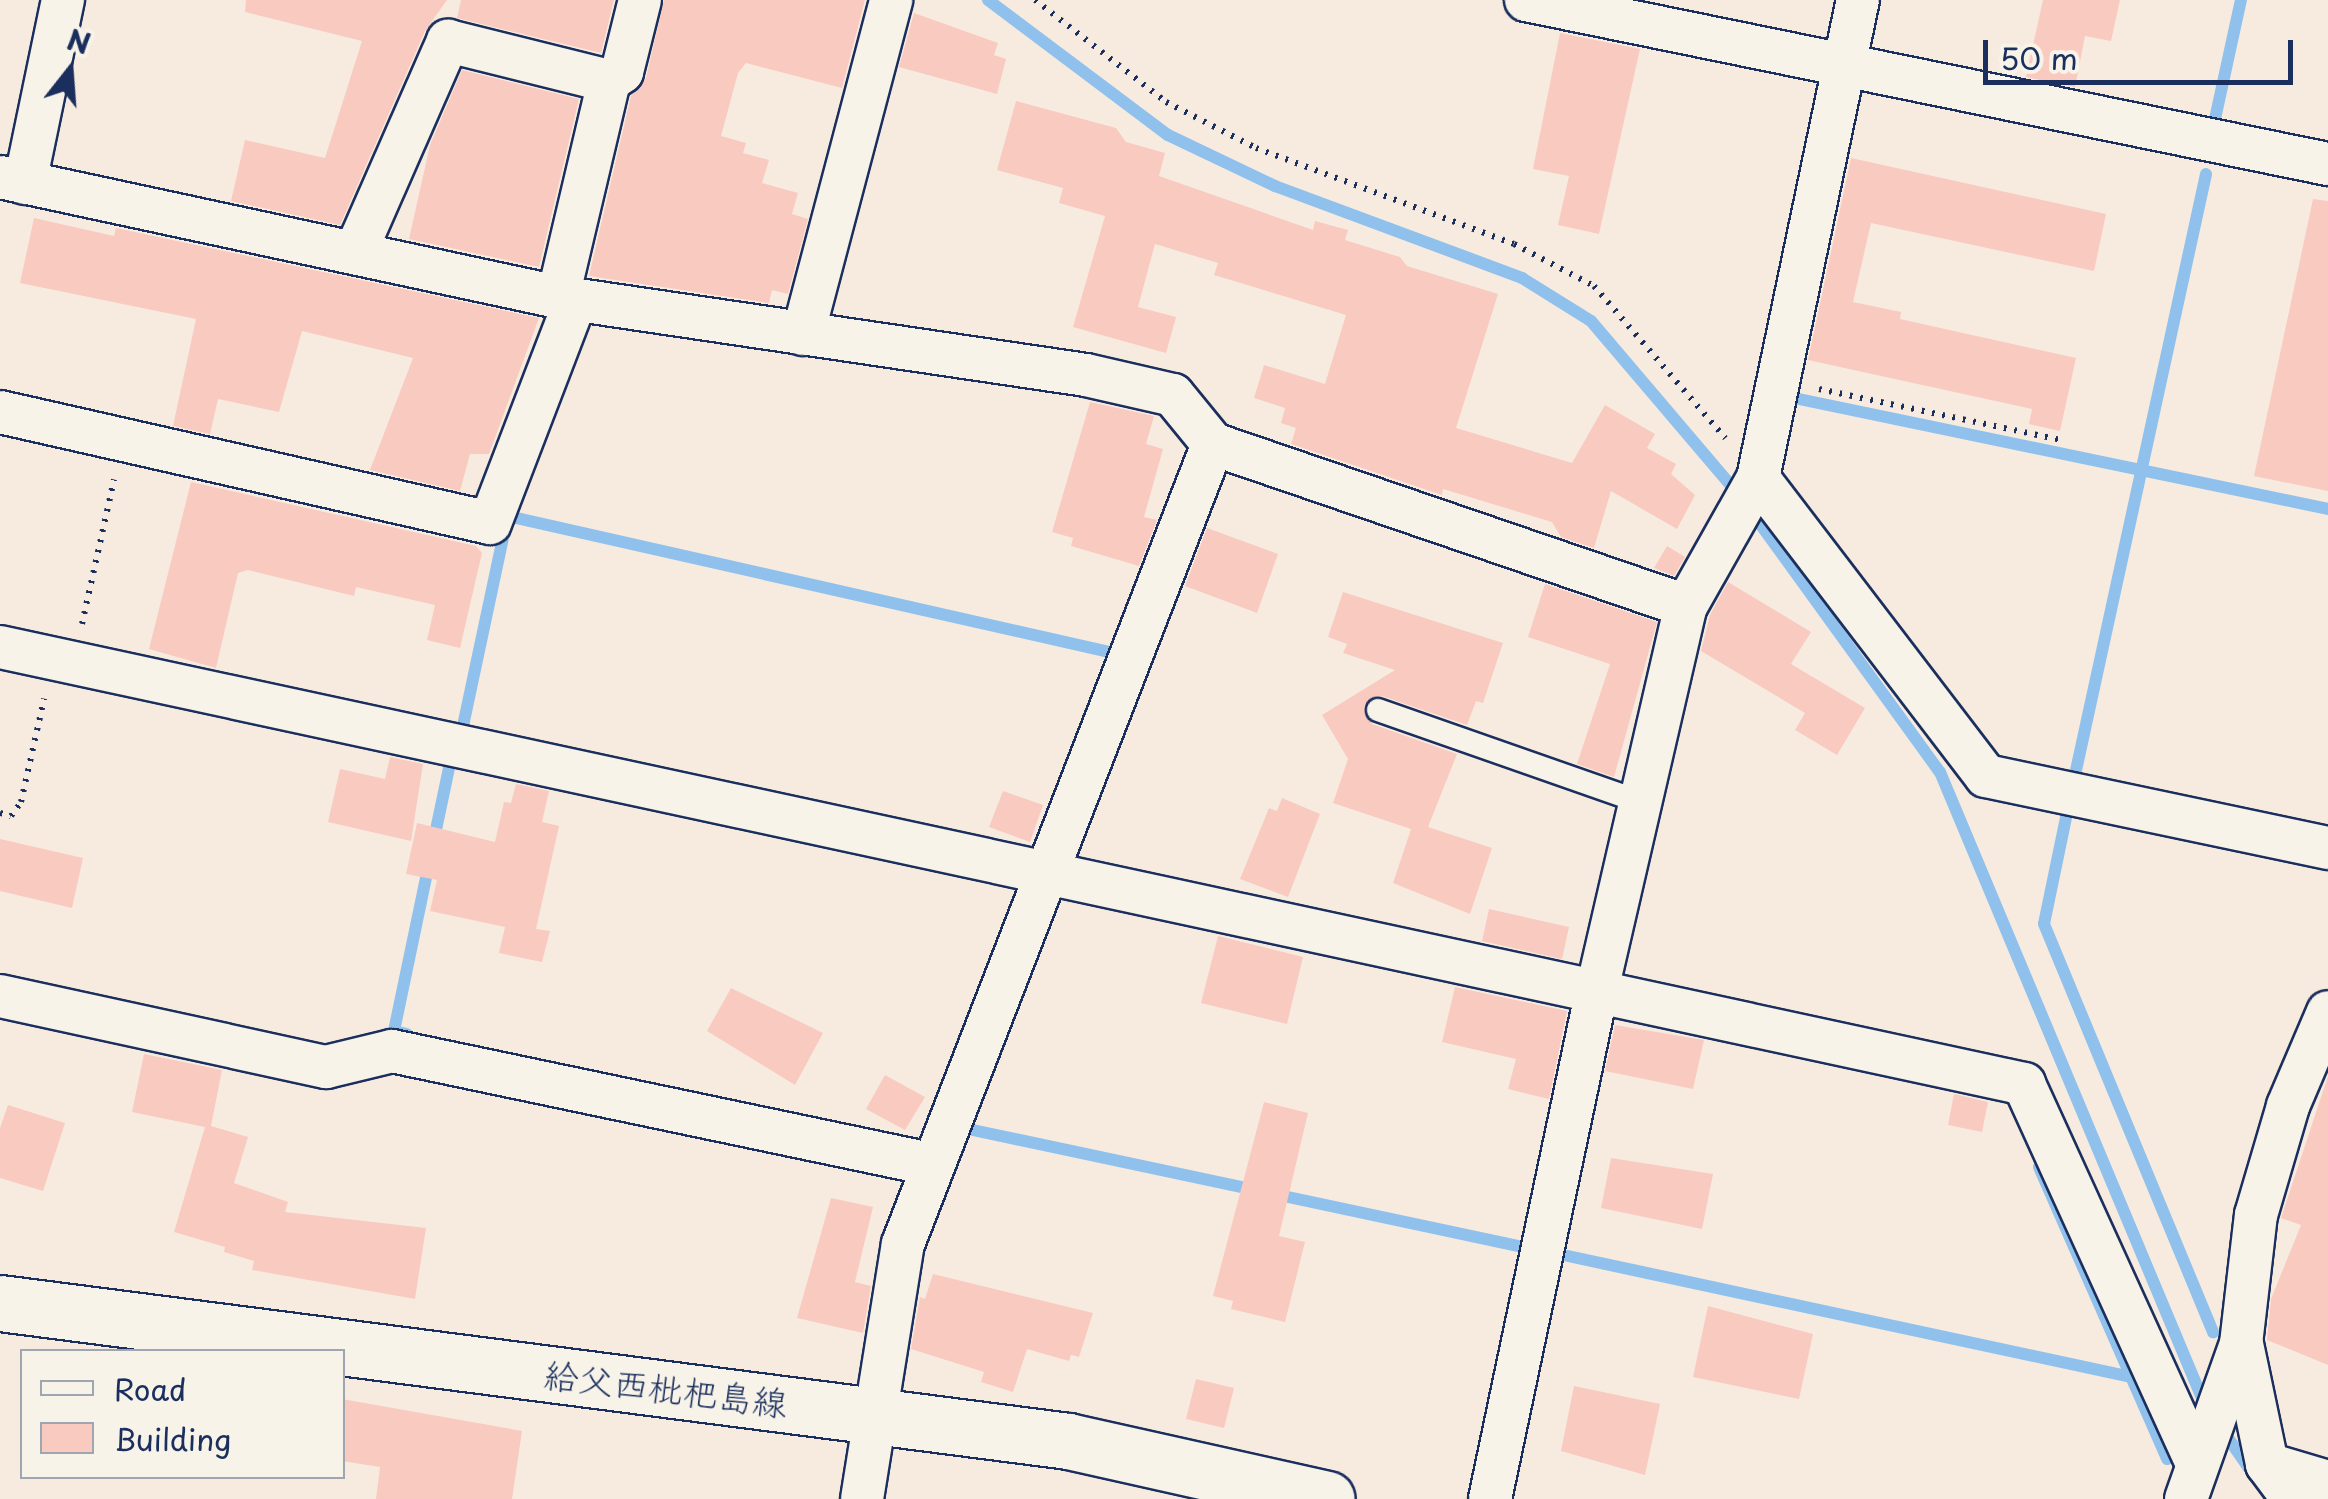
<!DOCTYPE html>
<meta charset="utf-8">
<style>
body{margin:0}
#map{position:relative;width:2328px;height:1499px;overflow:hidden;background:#f7ebe0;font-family:"Playpen Sans","Klee One",sans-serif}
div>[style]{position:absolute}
.stream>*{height:12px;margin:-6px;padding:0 6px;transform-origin:6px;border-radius:6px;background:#90c1ec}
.building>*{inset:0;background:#f9cac0}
.path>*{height:6px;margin-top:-3px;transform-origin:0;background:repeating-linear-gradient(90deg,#1b2f5e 0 2.5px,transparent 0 10.5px)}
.roads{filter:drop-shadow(2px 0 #1b2f5e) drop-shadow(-2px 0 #1b2f5e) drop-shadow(0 2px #1b2f5e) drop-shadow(0 -2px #1b2f5e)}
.service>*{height:22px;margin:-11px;padding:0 11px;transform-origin:11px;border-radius:11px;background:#f7f3e8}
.minor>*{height:42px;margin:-21px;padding:0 21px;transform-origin:21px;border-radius:21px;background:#f7f3e8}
.secondary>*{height:55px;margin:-27.5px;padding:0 27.5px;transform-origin:27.5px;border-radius:27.5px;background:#f7f3e8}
span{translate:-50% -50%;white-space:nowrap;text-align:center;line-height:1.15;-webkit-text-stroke:9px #f7f3e8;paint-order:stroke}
.street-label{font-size:35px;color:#1b2f5e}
.legend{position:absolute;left:20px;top:1349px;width:325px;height:130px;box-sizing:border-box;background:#f7f3e8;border:2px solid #9fa5b1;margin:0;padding:12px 18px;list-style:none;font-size:30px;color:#1b2f5e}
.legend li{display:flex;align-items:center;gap:20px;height:50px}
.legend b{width:50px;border:2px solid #9fa5b1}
.north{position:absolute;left:20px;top:20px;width:100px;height:100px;-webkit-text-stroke:8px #f7f3e8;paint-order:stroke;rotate:17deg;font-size:28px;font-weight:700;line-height:40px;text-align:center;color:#1b2f5e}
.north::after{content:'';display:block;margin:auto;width:35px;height:45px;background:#1b2f5e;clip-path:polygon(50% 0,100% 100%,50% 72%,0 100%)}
.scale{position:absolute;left:1983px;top:40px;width:310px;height:45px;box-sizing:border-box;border:5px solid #1b2f5e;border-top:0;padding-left:12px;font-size:30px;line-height:35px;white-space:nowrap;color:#1b2f5e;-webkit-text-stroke:8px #f7f3e8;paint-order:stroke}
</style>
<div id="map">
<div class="stream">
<div style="left:988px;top:0;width:225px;rotate:36.9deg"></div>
<div style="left:1168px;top:135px;width:119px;rotate:25.5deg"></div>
<div style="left:1275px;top:186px;width:264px;rotate:20.4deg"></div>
<div style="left:1522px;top:278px;width:81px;rotate:31.9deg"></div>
<div style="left:1591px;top:321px;width:222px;rotate:49.6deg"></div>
<div style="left:2215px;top:119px;width:122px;rotate:-77.7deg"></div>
<div style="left:1794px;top:398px;width:545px;rotate:11.74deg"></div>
<div style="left:508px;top:516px;width:616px;rotate:12.75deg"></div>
<div style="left:1758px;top:521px;width:310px;rotate:54.1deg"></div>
<div style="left:1940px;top:772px;width:679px;rotate:67.29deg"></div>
<div style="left:463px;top:726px;width:207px;rotate:-78deg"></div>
<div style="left:2075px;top:775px;width:615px;rotate:-77.7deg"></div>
<div style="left:2068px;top:808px;width:118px;rotate:101.7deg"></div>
<div style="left:2044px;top:924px;width:442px;rotate:67.5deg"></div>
<div style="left:433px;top:844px;width:83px;rotate:-78.1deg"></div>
<div style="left:407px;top:1034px;width:13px;rotate:-167deg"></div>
<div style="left:394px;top:1031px;width:172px;rotate:-78.2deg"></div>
<div style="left:968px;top:1129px;width:292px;rotate:12deg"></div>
<div style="left:2039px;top:1167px;width:319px;rotate:66.3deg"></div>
<div style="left:1274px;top:1194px;width:249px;rotate:12deg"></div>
<div style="left:1568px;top:1256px;width:572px;rotate:12.12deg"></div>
<div style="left:2226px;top:1435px;width:47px;rotate:55.3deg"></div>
</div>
<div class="building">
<div style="clip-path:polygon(246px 0,447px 0,425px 31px,340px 225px,231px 201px,245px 140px,325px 158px,362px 41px,245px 12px)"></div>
<div style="clip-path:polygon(461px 0,614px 0,601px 53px,457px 18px)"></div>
<div style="clip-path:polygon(664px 0,865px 0,842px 88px,746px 63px,738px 73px,721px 136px,746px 143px,743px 153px,769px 160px,762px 183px,798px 193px,792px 214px,808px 219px,788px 294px,772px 290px,769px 303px,589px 276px,631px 96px,646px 78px)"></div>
<div style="clip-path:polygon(2043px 0,2120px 0,2111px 41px,2085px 36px,2075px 87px,2026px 77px)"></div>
<div style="clip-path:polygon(914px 13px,998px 43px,994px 55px,1006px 59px,997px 94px,899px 67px)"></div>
<div style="clip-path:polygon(1560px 33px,1640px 49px,1599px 234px,1558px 225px,1569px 176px,1533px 169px)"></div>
<div style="clip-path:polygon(462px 70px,579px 99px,539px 267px,409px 239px,430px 145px)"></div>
<div style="clip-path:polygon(1016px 101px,1116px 128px,1126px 142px,1165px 153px,1159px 176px,1313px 230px,1315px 221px,1348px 230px,1345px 240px,1400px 257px,1407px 266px,1498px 294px,1456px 428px,1572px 463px,1605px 405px,1655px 434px,1647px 448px,1676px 464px,1671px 474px,1695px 495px,1677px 529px,1611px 491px,1594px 548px,1561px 537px,1552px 522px,1443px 489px,1442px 495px,1291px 444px,1296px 428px,1281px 423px,1285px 408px,1254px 398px,1264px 365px,1325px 384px,1346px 315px,1214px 275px,1218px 263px,1155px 244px,1138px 307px,1176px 317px,1166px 353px,1073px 327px,1105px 216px,1059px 203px,1063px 188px,997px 170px)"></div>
<div style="clip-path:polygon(1851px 158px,2106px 214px,2094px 271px,1871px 223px,1853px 302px,1901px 312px,1900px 319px,2076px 358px,2060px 431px,2029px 424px,2032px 409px,1808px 360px)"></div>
<div style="clip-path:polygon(2313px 199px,2328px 201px,2328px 491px,2254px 476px)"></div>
<div style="clip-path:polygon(34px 218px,114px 236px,116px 228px,539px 318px,489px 454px,470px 454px,460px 491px,370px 470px,413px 358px,302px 331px,279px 412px,218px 399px,210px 434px,173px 426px,196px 319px,20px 283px)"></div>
<div style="clip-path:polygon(1090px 402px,1154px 416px,1146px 444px,1163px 449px,1144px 517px,1157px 520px,1139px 566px,1071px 546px,1073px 538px,1052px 532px)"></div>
<div style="clip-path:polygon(191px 482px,476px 546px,482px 553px,460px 648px,427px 640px,435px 605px,356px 587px,354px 596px,248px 570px,238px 573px,216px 668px,149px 649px)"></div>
<div style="clip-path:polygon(1207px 528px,1278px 554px,1257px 613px,1185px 586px)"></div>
<div style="clip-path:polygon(1667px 546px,1685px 557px,1674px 576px,1654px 568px)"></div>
<div style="clip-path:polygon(1728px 582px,1811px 632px,1791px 664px,1865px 708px,1837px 755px,1795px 730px,1805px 713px,1701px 651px,1710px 615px)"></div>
<div style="clip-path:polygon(1545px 584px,1657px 622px,1614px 777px,1577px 764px,1610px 664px,1528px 637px)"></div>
<div style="clip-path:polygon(1343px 592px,1503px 643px,1483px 703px,1476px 701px,1467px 725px,1382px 696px,1364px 706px,1372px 724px,1457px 754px,1428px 827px,1492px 848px,1470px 914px,1393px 883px,1411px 829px,1333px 803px,1348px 759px,1322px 715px,1395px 670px,1343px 653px,1347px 644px,1328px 637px)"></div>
<div style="clip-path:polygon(390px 757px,423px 764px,411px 841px,328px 822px,340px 769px,385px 779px)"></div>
<div style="clip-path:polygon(516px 784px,549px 791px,542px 822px,559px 826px,536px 929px,550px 931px,542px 962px,499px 953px,505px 927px,430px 911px,437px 880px,406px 874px,417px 823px,495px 842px,504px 802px,511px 803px)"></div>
<div style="clip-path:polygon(1003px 791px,1043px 805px,1030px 842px,989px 827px)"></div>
<div style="clip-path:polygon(1282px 798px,1320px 814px,1288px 897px,1240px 879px,1269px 808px,1277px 811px)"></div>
<div style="clip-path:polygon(0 839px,83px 858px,72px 908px,0 891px)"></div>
<div style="clip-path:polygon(1489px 909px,1569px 927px,1562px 959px,1482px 941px)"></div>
<div style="clip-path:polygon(1218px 936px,1303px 957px,1287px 1024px,1201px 1003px)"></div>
<div style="clip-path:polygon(1455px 987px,1567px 1011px,1549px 1099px,1508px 1089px,1516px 1059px,1442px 1042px)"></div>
<div style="clip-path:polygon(731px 988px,823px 1033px,795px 1085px,707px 1031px)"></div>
<div style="clip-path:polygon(1615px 1025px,1704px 1040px,1693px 1089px,1605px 1071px)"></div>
<div style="clip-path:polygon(144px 1054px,222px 1070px,211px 1126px,248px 1137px,234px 1183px,288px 1202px,285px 1212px,426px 1228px,415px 1299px,252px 1270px,254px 1261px,224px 1252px,225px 1247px,174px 1232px,205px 1127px,132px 1112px)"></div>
<div style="clip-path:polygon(885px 1075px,925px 1097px,905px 1130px,866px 1109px)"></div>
<div style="clip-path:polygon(2328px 1076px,2328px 1365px,2267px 1340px,2271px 1299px,2301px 1225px,2281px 1218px)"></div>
<div style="clip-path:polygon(1954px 1094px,1988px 1102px,1982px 1132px,1948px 1125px)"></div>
<div style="clip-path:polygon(1264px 1102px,1308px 1113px,1279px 1236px,1305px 1242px,1285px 1322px,1231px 1309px,1233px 1301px,1213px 1296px)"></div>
<div style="clip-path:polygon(8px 1105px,65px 1123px,43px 1191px,0 1178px,0 1128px)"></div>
<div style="clip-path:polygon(1611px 1158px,1713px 1174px,1702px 1229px,1601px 1208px)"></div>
<div style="clip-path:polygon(831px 1198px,873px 1207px,855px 1282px,871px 1286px,863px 1333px,797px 1318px)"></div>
<div style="clip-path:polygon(933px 1274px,1093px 1313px,1079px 1357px,1071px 1355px,1069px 1361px,1027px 1349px,1013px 1392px,981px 1382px,984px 1372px,911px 1349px,920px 1297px,925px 1299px)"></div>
<div style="clip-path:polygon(1708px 1306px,1813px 1334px,1799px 1399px,1693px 1377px)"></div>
<div style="clip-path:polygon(1196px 1379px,1234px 1388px,1224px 1428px,1186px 1419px)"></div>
<div style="clip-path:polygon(1574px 1386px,1660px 1404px,1645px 1475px,1561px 1451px)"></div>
<div style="clip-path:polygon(342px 1399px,522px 1431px,512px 1499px,376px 1499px,380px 1467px,342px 1461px)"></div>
</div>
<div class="path">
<div style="left:1035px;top:0;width:166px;rotate:37.9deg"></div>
<div style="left:1166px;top:102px;width:101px;rotate:27.1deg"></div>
<div style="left:1256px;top:148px;width:275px;rotate:20.4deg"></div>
<div style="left:1514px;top:244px;width:90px;rotate:27.7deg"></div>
<div style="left:1594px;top:286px;width:201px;rotate:49.2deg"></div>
<div style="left:1819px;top:389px;width:248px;rotate:11.9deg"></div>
<div style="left:82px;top:624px;width:148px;rotate:-77.5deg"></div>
<div style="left:0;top:813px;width:11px;rotate:15deg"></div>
<div style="left:11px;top:816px;width:17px;rotate:-54deg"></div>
<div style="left:21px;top:802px;width:106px;rotate:-77.4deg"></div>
</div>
<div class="roads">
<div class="service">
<div style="left:1378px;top:710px;width:279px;rotate:19.3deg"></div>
</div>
<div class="minor">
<div style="left:1526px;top:0;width:819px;rotate:11.56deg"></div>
<div style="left:0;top:177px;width:571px;rotate:12.14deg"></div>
<div style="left:558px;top:297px;width:534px;rotate:8.4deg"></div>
<div style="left:1086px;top:375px;width:89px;rotate:12.9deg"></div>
<div style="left:1173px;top:395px;width:63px;rotate:50.8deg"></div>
<div style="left:1213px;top:444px;width:500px;rotate:18.9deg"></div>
<div style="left:25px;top:183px;width:187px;rotate:-78.3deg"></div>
<div style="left:355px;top:253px;width:232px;rotate:-66.3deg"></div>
<div style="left:448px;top:41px;width:166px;rotate:14deg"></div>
<div style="left:558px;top:297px;width:222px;rotate:-76.7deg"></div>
<div style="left:609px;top:81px;width:16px;rotate:-35deg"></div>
<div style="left:622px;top:72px;width:74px;rotate:-76deg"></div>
<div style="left:803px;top:334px;width:345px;rotate:-75.2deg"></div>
<div style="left:0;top:412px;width:502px;rotate:12.76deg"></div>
<div style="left:490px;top:523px;width:238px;rotate:-69deg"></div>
<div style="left:1758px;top:478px;width:375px;rotate:52.6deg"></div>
<div style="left:1986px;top:776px;width:349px;rotate:11.9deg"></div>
<div style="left:0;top:647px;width:2071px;rotate:12.18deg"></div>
<div style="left:2024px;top:1084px;width:418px;rotate:65.5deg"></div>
<div style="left:0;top:996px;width:334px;rotate:12.3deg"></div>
<div style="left:326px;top:1067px;width:68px;rotate:-13.6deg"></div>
<div style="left:392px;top:1051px;width:550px;rotate:11.86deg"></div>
<div style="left:2242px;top:1344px;width:123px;rotate:78.2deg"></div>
<div style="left:2267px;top:1464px;width:44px;rotate:53.4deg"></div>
<div style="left:2267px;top:1464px;width:64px;rotate:16.4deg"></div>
<div style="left:862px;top:1499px;width:258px;rotate:-80.9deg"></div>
<div style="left:903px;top:1244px;width:858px;rotate:-68.82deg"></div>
<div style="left:1490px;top:1499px;width:520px;rotate:-78.13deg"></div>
<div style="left:1597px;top:990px;width:394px;rotate:-77deg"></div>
<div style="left:1686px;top:606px;width:147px;rotate:-60.6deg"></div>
<div style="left:1758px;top:478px;width:488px;rotate:-78.2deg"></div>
<div style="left:2186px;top:1499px;width:164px;rotate:-70.5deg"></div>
<div style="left:2241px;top:1344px;width:130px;rotate:-83.4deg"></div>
<div style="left:2256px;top:1215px;width:114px;rotate:-73.6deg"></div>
<div style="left:2288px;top:1106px;width:102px;rotate:-66.9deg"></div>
</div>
<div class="secondary">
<div style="left:0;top:1303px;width:1077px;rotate:7.36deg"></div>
<div style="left:1068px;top:1441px;width:265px;rotate:12.6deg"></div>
</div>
</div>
<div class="street-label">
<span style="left:666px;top:1388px;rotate:7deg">給父西枇杷島線</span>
</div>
<ul class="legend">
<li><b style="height:12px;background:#f7f3e8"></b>Road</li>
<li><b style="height:28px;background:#f9cac0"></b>Building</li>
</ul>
<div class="north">N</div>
<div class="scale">50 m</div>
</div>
